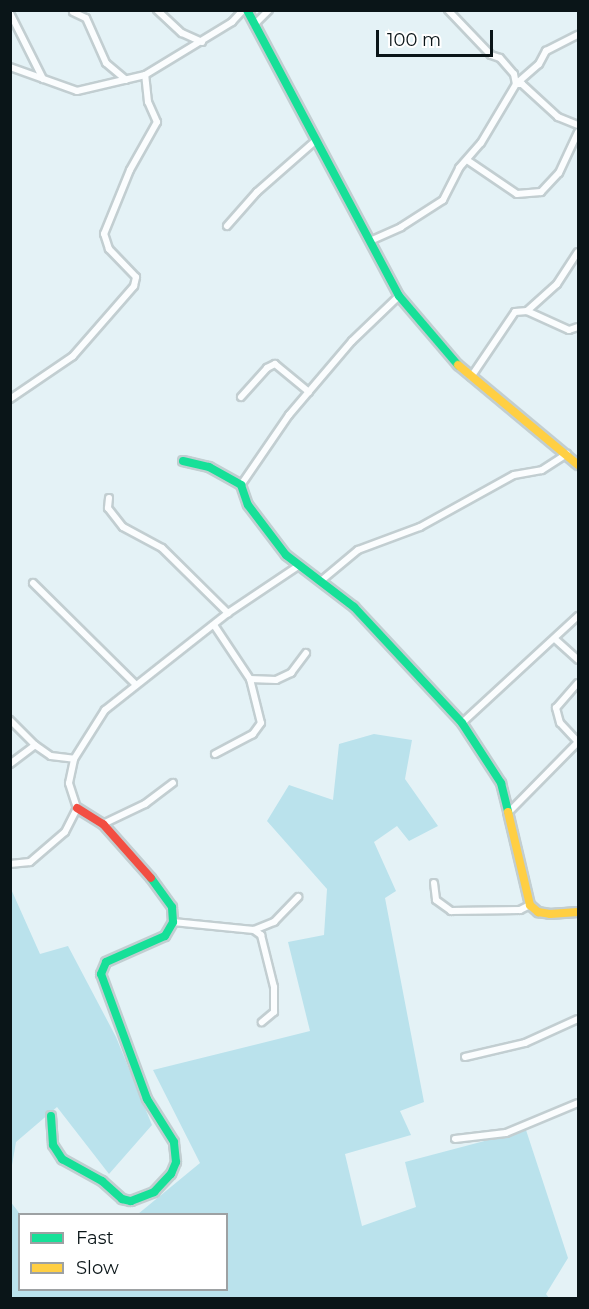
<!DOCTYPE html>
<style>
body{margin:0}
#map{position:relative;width:589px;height:1309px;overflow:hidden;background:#e4f2f6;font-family:Montserrat,sans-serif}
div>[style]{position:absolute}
.green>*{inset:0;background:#bae2ec}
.roads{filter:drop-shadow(2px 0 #c2ced1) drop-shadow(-2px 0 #c2ced1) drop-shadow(0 2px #c2ced1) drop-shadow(0 -2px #c2ced1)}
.street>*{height:6px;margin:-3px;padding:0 3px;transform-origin:3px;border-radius:3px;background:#fbfdfe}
.fast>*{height:8px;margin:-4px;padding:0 4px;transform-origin:4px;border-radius:4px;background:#16e098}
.slow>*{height:8px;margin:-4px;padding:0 4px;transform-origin:4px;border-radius:4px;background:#ffcf43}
.jam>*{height:8px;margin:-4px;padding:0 4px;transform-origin:4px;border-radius:4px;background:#f24e42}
span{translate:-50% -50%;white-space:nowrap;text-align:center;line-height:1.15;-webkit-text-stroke:4.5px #fff;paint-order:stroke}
.frame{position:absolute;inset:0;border:12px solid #0a1518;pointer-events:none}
.legend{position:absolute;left:18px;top:1213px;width:210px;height:78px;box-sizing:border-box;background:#fff;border:2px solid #9da1a3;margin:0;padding:8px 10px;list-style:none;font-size:18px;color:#0a1518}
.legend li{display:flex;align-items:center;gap:12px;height:30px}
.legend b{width:30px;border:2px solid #9da1a3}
.scale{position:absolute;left:376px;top:30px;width:117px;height:27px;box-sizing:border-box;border:3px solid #0a1518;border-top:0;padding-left:8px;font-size:18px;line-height:21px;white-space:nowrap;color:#0a1518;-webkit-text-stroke:4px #fff;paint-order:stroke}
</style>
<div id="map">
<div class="green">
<div style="clip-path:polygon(374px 734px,412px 740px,405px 779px,438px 826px,409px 841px,397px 826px,374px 842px,396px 891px,385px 898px,424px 1102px,400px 1111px,411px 1135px,345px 1154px,362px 1226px,416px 1207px,405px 1162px,526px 1130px,568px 1258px,546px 1294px,549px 1298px,11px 1298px,10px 1201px,20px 1214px,20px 1290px,226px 1290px,226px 1214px,138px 1214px,200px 1163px,153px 1070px,310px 1031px,288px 942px,324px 935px,327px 889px,267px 821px,289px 785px,333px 800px,339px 744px)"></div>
<div style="clip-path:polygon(11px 889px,40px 954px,68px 946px,116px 1037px,152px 1125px,109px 1174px,57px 1107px,16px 1142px,11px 1171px)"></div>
</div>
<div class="roads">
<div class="street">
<div style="left:157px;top:10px;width:34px;rotate:43deg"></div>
<div style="left:182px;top:33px;width:22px;rotate:24deg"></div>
<div style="left:448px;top:10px;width:62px;rotate:46.3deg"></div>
<div style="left:491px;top:55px;width:9px;rotate:18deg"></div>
<div style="left:500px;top:58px;width:21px;rotate:49deg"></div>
<div style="left:514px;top:74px;width:10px;rotate:79deg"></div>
<div style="left:516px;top:84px;width:30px;rotate:-41deg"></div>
<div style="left:539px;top:64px;width:15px;rotate:-62deg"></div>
<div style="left:546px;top:51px;width:36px;rotate:-27deg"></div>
<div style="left:73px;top:12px;width:14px;rotate:25deg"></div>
<div style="left:86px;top:18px;width:49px;rotate:66deg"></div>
<div style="left:106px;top:63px;width:26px;rotate:40deg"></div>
<div style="left:10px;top:13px;width:74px;rotate:63.4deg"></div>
<div style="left:254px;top:25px;width:21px;rotate:-45deg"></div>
<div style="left:10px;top:67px;width:71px;rotate:19.7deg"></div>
<div style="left:77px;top:91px;width:70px;rotate:-13.2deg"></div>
<div style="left:145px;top:75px;width:102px;rotate:-31.3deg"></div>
<div style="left:232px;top:22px;width:16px;rotate:-47deg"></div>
<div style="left:467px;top:160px;width:60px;rotate:34.2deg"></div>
<div style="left:517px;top:194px;width:24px;rotate:-5deg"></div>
<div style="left:541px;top:192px;width:26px;rotate:-47deg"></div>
<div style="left:559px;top:173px;width:45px;rotate:-65.1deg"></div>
<div style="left:227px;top:226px;width:45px;rotate:-48.6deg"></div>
<div style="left:257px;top:192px;width:77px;rotate:-41.3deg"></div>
<div style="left:370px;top:241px;width:34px;rotate:-24deg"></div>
<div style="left:401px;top:227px;width:50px;rotate:-32.7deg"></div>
<div style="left:443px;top:200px;width:36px;rotate:-63deg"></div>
<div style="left:459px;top:168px;width:33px;rotate:-49deg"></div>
<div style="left:481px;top:143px;width:69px;rotate:-59.3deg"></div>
<div style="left:516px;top:84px;width:6px"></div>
<div style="left:522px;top:84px;width:49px;rotate:42.5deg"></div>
<div style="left:558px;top:117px;width:22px;rotate:22deg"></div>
<div style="left:527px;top:311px;width:40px;rotate:-42deg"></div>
<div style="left:557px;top:284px;width:38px;rotate:-57deg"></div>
<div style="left:471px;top:377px;width:78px;rotate:-55.9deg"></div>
<div style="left:515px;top:312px;width:12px;rotate:-5deg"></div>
<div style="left:527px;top:311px;width:46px;rotate:24.3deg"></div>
<div style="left:569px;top:330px;width:9px;rotate:-18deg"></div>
<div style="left:241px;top:397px;width:39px;rotate:-48deg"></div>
<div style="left:267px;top:368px;width:9px;rotate:-27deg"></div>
<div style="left:275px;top:364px;width:44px;rotate:39.5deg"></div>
<div style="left:10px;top:399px;width:76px;rotate:-34.3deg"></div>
<div style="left:73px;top:356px;width:93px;rotate:-48.9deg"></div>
<div style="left:134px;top:286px;width:9px;rotate:-77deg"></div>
<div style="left:136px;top:277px;width:39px;rotate:-134deg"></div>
<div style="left:109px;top:249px;width:16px;rotate:-108deg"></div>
<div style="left:104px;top:234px;width:69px;rotate:-67.9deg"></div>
<div style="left:130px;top:170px;width:55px;rotate:-60.6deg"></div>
<div style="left:157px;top:122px;width:22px;rotate:-114deg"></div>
<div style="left:148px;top:102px;width:27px;rotate:-96deg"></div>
<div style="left:241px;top:485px;width:85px;rotate:-55.6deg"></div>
<div style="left:289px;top:415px;width:97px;rotate:-49.6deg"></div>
<div style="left:352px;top:341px;width:65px;rotate:-43.8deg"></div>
<div style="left:109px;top:498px;width:10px;rotate:96deg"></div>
<div style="left:108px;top:508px;width:24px;rotate:52deg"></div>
<div style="left:123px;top:527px;width:44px;rotate:28.3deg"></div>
<div style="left:162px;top:548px;width:93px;rotate:44.6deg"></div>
<div style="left:322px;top:580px;width:47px;rotate:-39.8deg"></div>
<div style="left:358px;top:550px;width:66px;rotate:-20.4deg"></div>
<div style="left:420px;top:527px;width:107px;rotate:-29deg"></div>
<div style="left:514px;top:475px;width:28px;rotate:-10deg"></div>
<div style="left:542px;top:470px;width:30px;rotate:-33deg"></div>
<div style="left:33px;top:583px;width:145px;rotate:44.7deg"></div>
<div style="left:214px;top:625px;width:65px;rotate:56.3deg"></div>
<div style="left:250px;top:679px;width:45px;rotate:76deg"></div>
<div style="left:261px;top:723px;width:14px;rotate:126deg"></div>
<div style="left:253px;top:734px;width:43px;rotate:152.2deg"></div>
<div style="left:555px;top:639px;width:31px;rotate:42deg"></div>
<div style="left:250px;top:679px;width:26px;rotate:2deg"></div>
<div style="left:276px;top:680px;width:17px;rotate:-25deg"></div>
<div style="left:291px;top:673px;width:25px;rotate:-53deg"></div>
<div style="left:10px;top:720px;width:35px;rotate:45deg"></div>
<div style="left:462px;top:723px;width:158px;rotate:-42.7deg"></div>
<div style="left:578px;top:742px;width:26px;rotate:-133deg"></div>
<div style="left:560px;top:723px;width:16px;rotate:-105deg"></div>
<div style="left:556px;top:708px;width:33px;rotate:-49deg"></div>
<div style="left:10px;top:764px;width:31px;rotate:-37deg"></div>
<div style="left:35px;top:745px;width:19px;rotate:35deg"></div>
<div style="left:51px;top:756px;width:23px;rotate:7deg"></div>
<div style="left:510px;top:811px;width:97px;rotate:-45.4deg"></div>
<div style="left:103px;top:824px;width:47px;rotate:-25.5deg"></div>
<div style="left:145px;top:804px;width:35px;rotate:-37deg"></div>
<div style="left:10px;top:864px;width:20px;rotate:-6deg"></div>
<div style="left:30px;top:862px;width:46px;rotate:-40.6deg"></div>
<div style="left:65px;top:832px;width:27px;rotate:-63deg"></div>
<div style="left:77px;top:808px;width:26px;rotate:-108deg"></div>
<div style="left:69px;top:783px;width:25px;rotate:-78deg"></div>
<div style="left:74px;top:759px;width:58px;rotate:-57.7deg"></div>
<div style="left:105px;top:710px;width:157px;rotate:-38.3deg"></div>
<div style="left:228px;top:613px;width:84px;rotate:-33.9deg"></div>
<div style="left:434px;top:883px;width:17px;rotate:83deg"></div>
<div style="left:436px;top:900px;width:19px;rotate:36deg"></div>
<div style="left:451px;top:911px;width:69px;rotate:-0.8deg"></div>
<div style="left:520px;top:910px;width:11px;rotate:-27deg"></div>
<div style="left:173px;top:922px;width:81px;rotate:5.6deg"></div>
<div style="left:254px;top:930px;width:9px;rotate:36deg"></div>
<div style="left:261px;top:935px;width:54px;rotate:76deg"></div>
<div style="left:274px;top:987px;width:25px;rotate:90deg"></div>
<div style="left:274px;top:1012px;width:16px;rotate:140deg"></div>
<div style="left:254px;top:930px;width:22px;rotate:-22deg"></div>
<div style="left:274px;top:922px;width:35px;rotate:-46deg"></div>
<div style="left:465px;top:1057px;width:62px;rotate:-13.1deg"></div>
<div style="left:525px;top:1043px;width:58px;rotate:-24.4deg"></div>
<div style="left:455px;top:1139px;width:51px;rotate:-6.7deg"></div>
<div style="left:506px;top:1133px;width:78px;rotate:-22.6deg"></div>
</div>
<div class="fast">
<div style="left:247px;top:10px;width:324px;rotate:62deg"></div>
<div style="left:399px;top:296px;width:91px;rotate:49.5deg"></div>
<div style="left:183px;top:461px;width:27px;rotate:13deg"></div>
<div style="left:209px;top:467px;width:37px;rotate:29deg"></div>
<div style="left:241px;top:485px;width:21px;rotate:71deg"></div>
<div style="left:248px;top:505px;width:63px;rotate:52.8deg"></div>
<div style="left:286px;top:555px;width:86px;rotate:37.4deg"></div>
<div style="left:354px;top:607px;width:158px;rotate:47deg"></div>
<div style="left:462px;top:723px;width:72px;rotate:57deg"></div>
<div style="left:501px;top:783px;width:30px;rotate:76deg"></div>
<div style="left:51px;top:1116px;width:29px;rotate:86deg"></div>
<div style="left:53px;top:1145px;width:17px;rotate:57deg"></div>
<div style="left:62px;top:1159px;width:46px;rotate:28.8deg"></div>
<div style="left:102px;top:1181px;width:27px;rotate:42deg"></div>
<div style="left:122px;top:1199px;width:9px;rotate:13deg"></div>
<div style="left:131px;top:1201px;width:25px;rotate:-21deg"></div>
<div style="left:154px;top:1192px;width:25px;rotate:-47deg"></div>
<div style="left:171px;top:1174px;width:13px;rotate:-67deg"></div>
<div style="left:176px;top:1162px;width:20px;rotate:-96deg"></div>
<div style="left:174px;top:1142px;width:51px;rotate:-122.1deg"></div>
<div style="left:147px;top:1099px;width:133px;rotate:-110.2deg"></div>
<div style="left:101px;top:974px;width:13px;rotate:-67deg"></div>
<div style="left:106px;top:962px;width:64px;rotate:-23.8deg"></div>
<div style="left:165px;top:936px;width:16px;rotate:-60deg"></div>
<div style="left:173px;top:922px;width:15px;rotate:-94deg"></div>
<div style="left:172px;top:907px;width:36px;rotate:-126deg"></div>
</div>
<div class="slow">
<div style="left:458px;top:365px;width:156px;rotate:39.8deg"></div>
<div style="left:508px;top:812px;width:96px;rotate:76.7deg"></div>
<div style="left:530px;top:905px;width:11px;rotate:41deg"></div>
<div style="left:538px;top:912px;width:12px;rotate:9deg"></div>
<div style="left:550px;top:914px;width:28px;rotate:-4deg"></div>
</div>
<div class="jam">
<div style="left:77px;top:808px;width:31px;rotate:32deg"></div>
<div style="left:103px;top:824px;width:72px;rotate:48.4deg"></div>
</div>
</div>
<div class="frame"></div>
<ul class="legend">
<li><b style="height:8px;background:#16e098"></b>Fast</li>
<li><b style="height:8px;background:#ffcf43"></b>Slow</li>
</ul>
<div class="scale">100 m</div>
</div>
